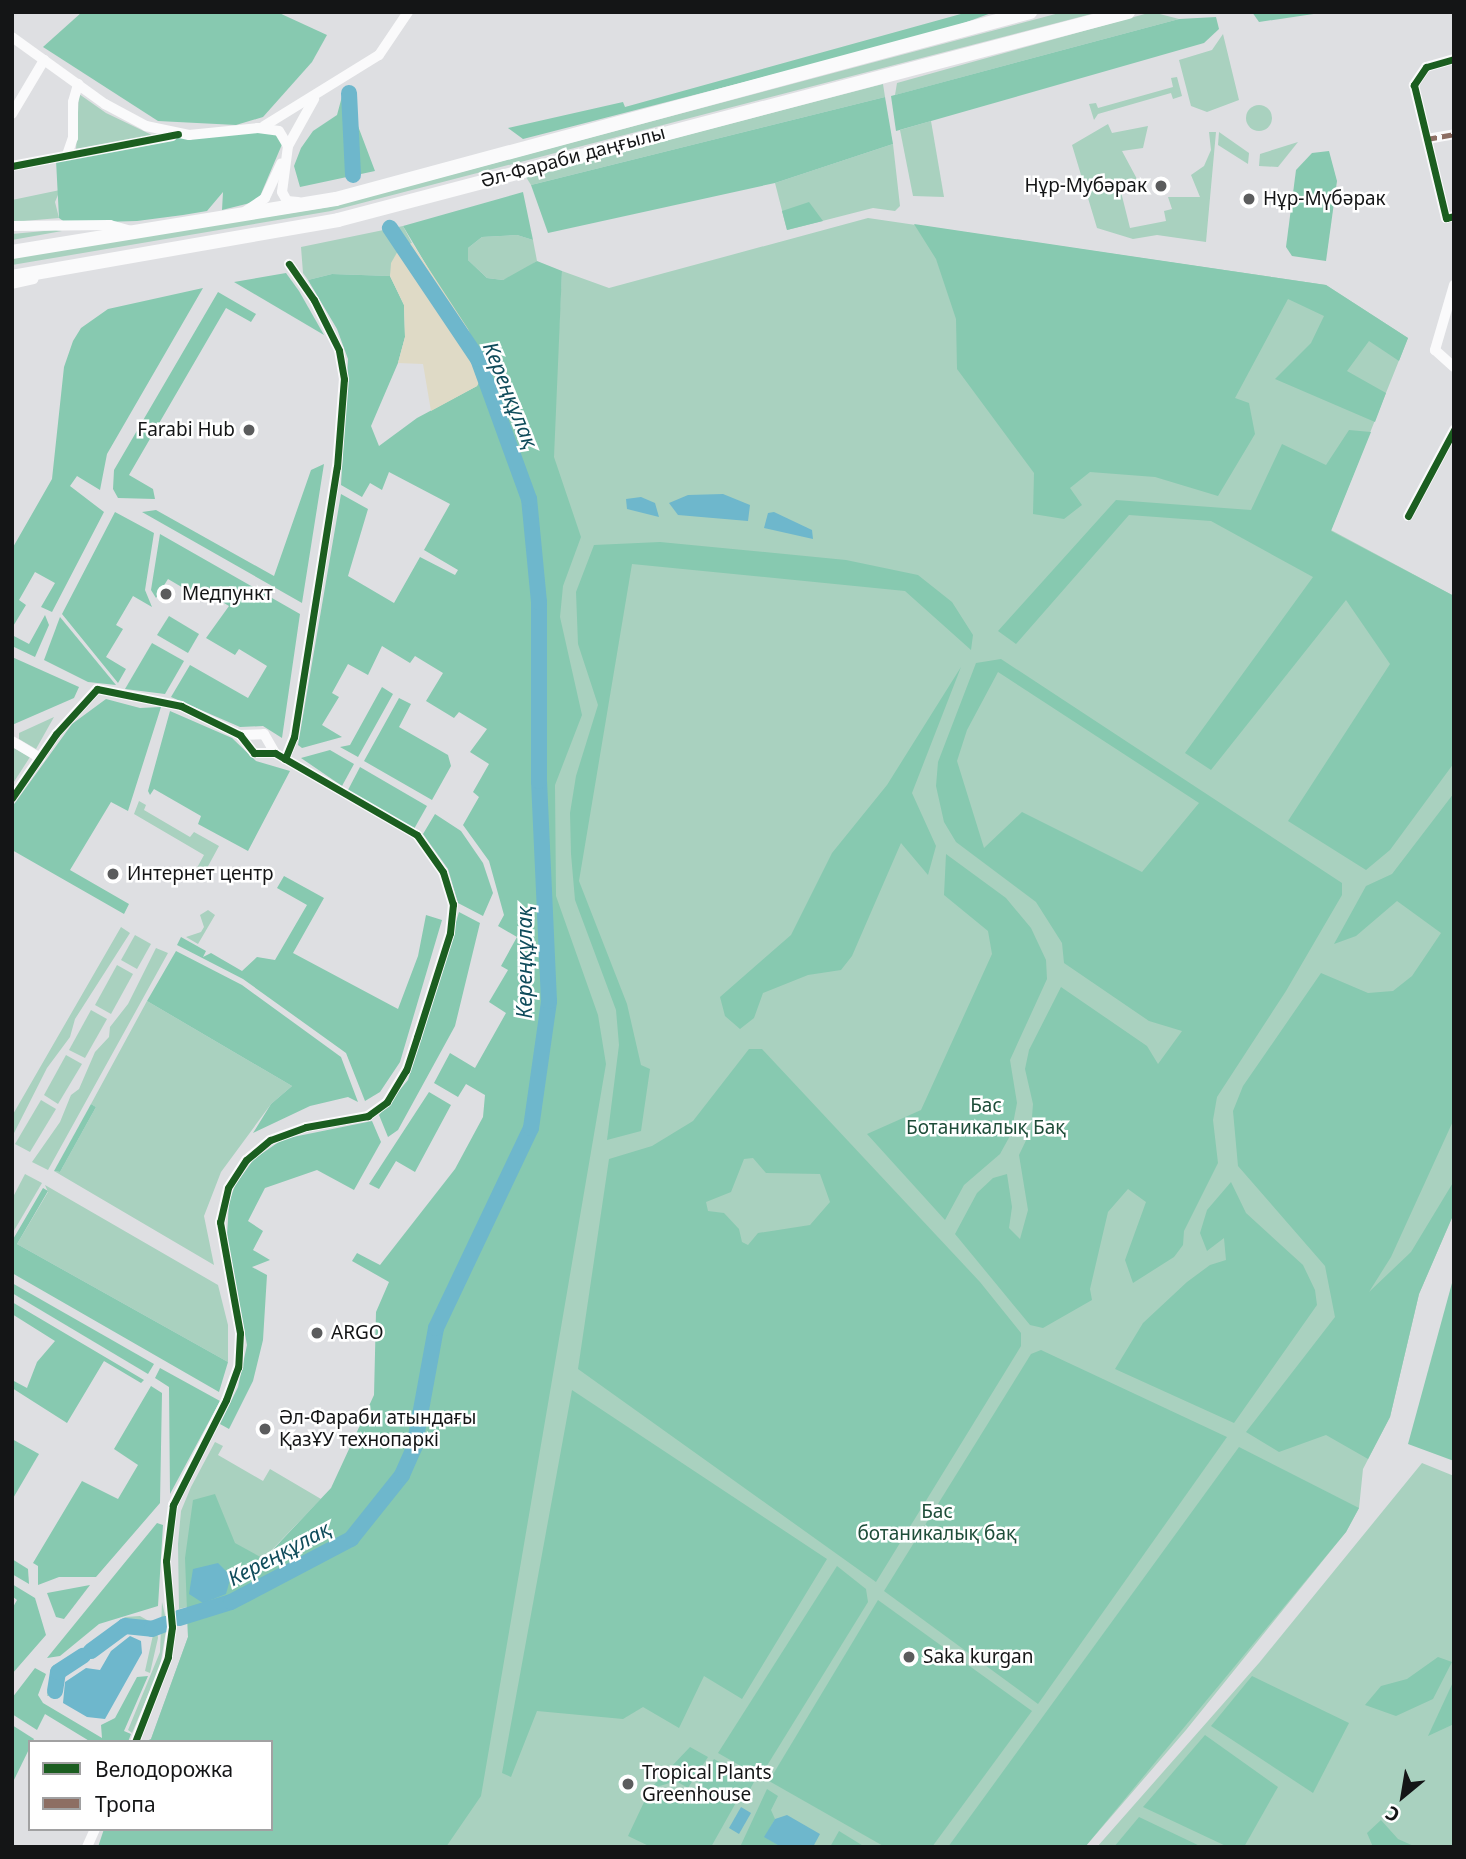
<!DOCTYPE html>
<meta charset="utf-8">
<style>
body{margin:0}
#map{position:relative;width:1466px;height:1859px;overflow:hidden;background:#dedfe2;font-family:"Noto Sans",sans-serif}
div>[style]{position:absolute}
.green>*{inset:0;background:#a9d1bf}
.round{border-radius:50%}
.forest>*{inset:0;background:#87c9b0}
.sand>*{inset:0;background:#dfdac6}
.water>*{inset:0;background:#6eb7cc}
.river>*{height:16px;margin:-8px;padding:0 8px;transform-origin:8px;border-radius:8px;background:#6eb7cc}
.minor>*{height:10px;margin:-5px;padding:0 5px;transform-origin:5px;border-radius:5px;background:#fafafb}
.major>*{height:14px;margin:-7px;padding:0 7px;transform-origin:7px;border-radius:7px;background:#fafafb}
.quiet>*{height:5px;margin-top:-2.5px;transform-origin:0;background:repeating-linear-gradient(90deg,#8d6e63 0 10px,transparent 0 15px)}
.cycleway>*{height:7px;margin:-3.5px;padding:0 3.5px;transform-origin:3.5px;border-radius:3.5px;background:#1b5e20}
.dots>*{width:19px;height:19px;translate:-50% -50%;box-sizing:border-box;border:4px solid #fff;border-radius:50%}
span{translate:-50% -50%;white-space:nowrap;text-align:center;line-height:1.15;-webkit-text-stroke:5px #fff;paint-order:stroke}
.street-label{font-size:19px;color:#141516}
.poi-label{font-size:19px;color:#141516}
.right{translate:-100% -50%;text-align:right}
.left{translate:0 -50%;text-align:left}
.park-label{font-size:19px;color:#1e4d39}
.water-label{font-size:21px;color:#104c5b;font-style:italic}
.frame{position:absolute;inset:0;border:14px solid #141516;pointer-events:none}
.legend{position:absolute;left:28px;top:1740px;width:245px;height:91px;box-sizing:border-box;background:#fff;border:2px solid #a1a1a2;margin:0;padding:9px 12px;list-style:none;font-size:21px;color:#141516}
.legend li{display:flex;align-items:center;gap:14px;height:35px}
.legend b{width:35px;border:2px solid #a1a1a2}
.north{position:absolute;left:1368px;top:1761px;width:70px;height:70px;-webkit-text-stroke:5px #fff;paint-order:stroke;rotate:210deg;font-size:19px;font-weight:700;line-height:28px;text-align:center;color:#141516}
.north::after{content:'';display:block;margin:auto;width:24px;height:32px;background:#141516;clip-path:polygon(50% 0,100% 100%,50% 72%,0 100%)}
</style>
<div id="map">
<div class="green">
<div style="clip-path:polygon(1063px 12px,1099px 12px,331px 211px,12px 265px,12px 257px,329px 207px)"></div>
<div style="clip-path:polygon(1152px 12px,1179px 19px,895px 95px,897px 83px)"></div>
<div style="clip-path:polygon(1223px 34px,1239px 100px,1207px 112px,1191px 106px,1179px 60px,1212px 50px)"></div>
<div style="clip-path:polygon(1177px 77px,1182px 96px,1173px 99px,1171px 93px,1098px 114px,1094px 120px,1089px 104px,1096px 103px,1098px 108px,1173px 87px,1171px 78px)"></div>
<div style="clip-path:polygon(883px 84px,885px 97px,531px 185px,526px 177px)"></div>
<div style="clip-path:polygon(79px 94px,106px 113px,156px 137px,76px 150px)"></div>
<div class="round" style="left:1246px;top:105px;width:26px;height:26px"></div>
<div style="clip-path:polygon(931px 121px,944px 197px,913px 196px,900px 130px)"></div>
<div style="clip-path:polygon(1108px 124px,1112px 133px,1148px 126px,1143px 148px,1122px 151px,1137px 179px,1126px 182px,1128px 190px,1121px 192px,1130px 228px,1166px 221px,1164px 211px,1172px 209px,1168px 197px,1200px 197px,1191px 175px,1204px 166px,1211px 150px,1209px 132px,1216px 132px,1206px 242px,1157px 235px,1133px 239px,1097px 228px,1072px 145px)"></div>
<div style="clip-path:polygon(1219px 132px,1249px 153px,1248px 164px,1218px 145px)"></div>
<div style="clip-path:polygon(1298px 142px,1278px 167px,1259px 166px,1260px 154px)"></div>
<div style="clip-path:polygon(893px 144px,900px 206px,895px 211px,873px 208px,787px 230px,775px 183px)"></div>
<div style="clip-path:polygon(60px 190px,55px 202px,59px 218px,12px 222px,12px 200px)"></div>
<div style="clip-path:polygon(868px 218px,1326px 285px,1408px 338px,1331px 530px,1454px 596px,1454px 1213px,1419px 1294px,1390px 1417px,1363px 1469px,1359px 1508px,1346px 1532px,1186px 1730px,1085px 1847px,169px 1847px,271px 1829px,271px 1742px,151px 1739px,188px 1637px,187px 1607px,179px 1609px,178px 1544px,181px 1511px,191px 1487px,215px 1442px,223px 1446px,218px 1455px,263px 1481px,270px 1469px,321px 1499px,264px 1558px,340px 1529px,520px 1063px,562px 271px,609px 288px)"></div>
<div style="clip-path:polygon(403px 226px,412px 243px,399px 249px,390px 276px,332px 274px,308px 280px,303px 273px,301px 247px)"></div>
<div style="clip-path:polygon(55px 230px,62px 231px,12px 240px,12px 234px)"></div>
<div style="clip-path:polygon(517px 235px,533px 240px,537px 261px,519px 273px,503px 280px,487px 278px,468px 260px,468px 248px,482px 237px)"></div>
<div style="clip-path:polygon(54px 717px,36px 749px,19px 739px,19px 733px)"></div>
<div style="clip-path:polygon(12px 747px,30px 757px,12px 785px)"></div>
<div style="clip-path:polygon(139px 801px,146px 805px,144px 810px,190px 837px,194px 832px,219px 846px,200px 881px,192px 877px,204px 855px,134px 814px)"></div>
<div style="clip-path:polygon(208px 910px,215px 915px,198px 944px,186px 937px,201px 932px,204px 927px,200px 915px)"></div>
<div style="clip-path:polygon(121px 927px,130px 933px,75px 1019px,70px 1037px,47px 1068px,12px 1137px,12px 1116px)"></div>
<div style="clip-path:polygon(135px 935px,151px 944px,137px 969px,121px 960px)"></div>
<div style="clip-path:polygon(156px 948px,168px 953px,53px 1161px,48px 1170px,32px 1162px,60px 1122px,71px 1095px,79px 1089px,95px 1052px,109px 1037px,110px 1027px,128px 1004px)"></div>
<div style="clip-path:polygon(117px 965px,133px 974px,111px 1014px,95px 1005px)"></div>
<div style="clip-path:polygon(147px 1001px,292px 1086px,271px 1104px,221px 1172px,204px 1216px,214px 1265px,54px 1171px,60px 1172px,96px 1107px,91px 1104px)"></div>
<div style="clip-path:polygon(91px 1010px,107px 1019px,85px 1058px,69px 1050px)"></div>
<div style="clip-path:polygon(66px 1055px,82px 1064px,58px 1104px,44px 1095px)"></div>
<div style="clip-path:polygon(41px 1100px,56px 1109px,30px 1152px,15px 1144px)"></div>
<div style="clip-path:polygon(25px 1174px,42px 1183px,12px 1234px,12px 1199px)"></div>
<div style="clip-path:polygon(45px 1185px,218px 1285px,228px 1325px,228px 1362px,17px 1244px,48px 1192px)"></div>
<div style="clip-path:polygon(1422px 1463px,1454px 1476px,1454px 1847px,1097px 1847px,1259px 1663px)"></div>
<div style="clip-path:polygon(162px 1602px,167px 1624px,160px 1667px,132px 1733px,128px 1730px,160px 1652px)"></div>
<div style="clip-path:polygon(140px 1616px,156px 1625px,158px 1638px,150px 1673px,145px 1671px,153px 1635px,137px 1628px,126px 1629px,91px 1654px,88px 1650px,125px 1617px)"></div>
<div style="clip-path:polygon(84px 1652px,88px 1657px,56px 1678px,53px 1695px,47px 1696px,51px 1674px,66px 1659px)"></div>
</div>
<div class="forest">
<div style="clip-path:polygon(82px 12px,277px 12px,327px 35px,312px 62px,263px 117px,236px 125px,158px 121px,43px 47px)"></div>
<div style="clip-path:polygon(968px 12px,994px 12px,942px 31px,523px 139px,508px 128px,623px 102px,625px 107px)"></div>
<div style="clip-path:polygon(1252px 12px,1327px 12px,1259px 22px)"></div>
<div style="clip-path:polygon(1216px 17px,1219px 29px,1204px 43px,896px 131px,891px 96px,1179px 19px)"></div>
<div style="clip-path:polygon(344px 89px,375px 171px,300px 187px,294px 166px,301px 148px,313px 131px,337px 115px)"></div>
<div style="clip-path:polygon(885px 97px,893px 144px,775px 183px,548px 233px,531px 185px)"></div>
<div style="clip-path:polygon(272px 129px,283px 142px,258px 201px,222px 210px,223px 192px,207px 211px,183px 215px,137px 221px,66px 223px,59px 218px,56px 160px,163px 138px)"></div>
<div style="clip-path:polygon(1329px 151px,1337px 181px,1326px 261px,1292px 256px,1286px 247px,1296px 170px,1312px 153px)"></div>
<div style="clip-path:polygon(523px 192px,533px 240px,517px 235px,482px 237px,468px 248px,468px 260px,487px 278px,503px 280px,537px 261px,562px 271px,554px 457px,581px 537px,563px 586px,560px 617px,582px 715px,555px 785px,556px 896px,598px 1015px,606px 1064px,481px 1796px,446px 1847px,98px 1847px,104px 1829px,271px 1829px,271px 1742px,144px 1742px,151px 1739px,188px 1637px,185px 1558px,193px 1500px,215px 1494px,235px 1543px,264px 1559px,331px 1488px,374px 1395px,376px 1312px,389px 1282px,352px 1261px,357px 1253px,380px 1265px,455px 1169px,483px 1117px,485px 1095px,466px 1084px,458px 1097px,434px 1083px,450px 1053px,475px 1068px,506px 1013px,489px 1002px,508px 970px,501px 966px,517px 937px,498px 926px,504px 915px,489px 861px,463px 825px,479px 797px,473px 792px,489px 764px,470px 752px,487px 729px,459px 712px,454px 718px,426px 701px,443px 673px,415px 656px,410px 663px,382px 646px,368px 675px,348px 664px,332px 693px,339px 697px,322px 725px,342px 737px,302px 748px,298px 745px,341px 494px,368px 509px,348px 576px,394px 603px,420px 557px,455px 575px,458px 570px,424px 550px,450px 504px,389px 472px,382px 490px,370px 483px,362px 497px,341px 485px,348px 359px,337px 329px,308px 280px,332px 274px,390px 276px,404px 305px,405px 337px,398px 363px,371px 426px,379px 446px,417px 418px,477px 386px,484px 362px,403px 226px)"></div>
<div style="clip-path:polygon(809px 202px,823px 221px,787px 230px,782px 211px)"></div>
<div style="clip-path:polygon(914px 224px,1326px 285px,1408px 338px,1399px 361px,1369px 341px,1347px 371px,1386px 393px,1375px 422px,1275px 379px,1311px 343px,1324px 316px,1288px 299px,1235px 398px,1249px 403px,1255px 434px,1218px 496px,1155px 477px,1090px 472px,1070px 488px,1082px 505px,1064px 519px,1033px 514px,1034px 473px,957px 369px,956px 319px,936px 259px)"></div>
<div style="clip-path:polygon(286px 273px,299px 291px,324px 335px,234px 282px)"></div>
<div style="clip-path:polygon(203px 288px,107px 454px,100px 490px,77px 476px,70px 486px,104px 512px,52px 612px,41px 607px,55px 583px,35px 572px,19px 600px,26px 605px,12px 628px,12px 549px,52px 479px,64px 367px,73px 341px,81px 328px,108px 309px)"></div>
<div style="clip-path:polygon(218px 292px,256px 314px,251px 322px,226px 308px,129px 475px,153px 489px,155px 499px,118px 498px,113px 489px,114px 470px)"></div>
<div style="clip-path:polygon(1349px 430px,1371px 432px,1331px 531px,1454px 596px,1454px 763px,1390px 850px,1366px 870px,1288px 821px,1390px 664px,1346px 600px,1211px 770px,1185px 753px,1313px 577px,1211px 521px,1129px 515px,1016px 644px,998px 631px,1116px 500px,1251px 510px,1282px 444px,1326px 465px)"></div>
<div style="clip-path:polygon(324px 464px,302px 603px,142px 512px,156px 510px,274px 576px,311px 470px)"></div>
<div style="clip-path:polygon(115px 512px,154px 533px,145px 590px,152px 607px,133px 596px,116px 625px,123px 629px,106px 657px,126px 669px,118px 683px,62px 614px)"></div>
<div style="clip-path:polygon(160px 534px,300px 614px,282px 738px,263px 726px,240px 727px,171px 697px,190px 665px,248px 698px,267px 666px,239px 649px,235px 655px,206px 638px,229px 606px,201px 589px,197px 596px,168px 579px,156px 598px,151px 590px)"></div>
<div style="clip-path:polygon(660px 542px,846px 560px,918px 575px,952px 602px,973px 635px,971px 650px,905px 591px,632px 564px,579px 881px,627px 1004px,641px 1065px,650px 1069px,641px 1131px,607px 1140px,619px 1045px,616px 1010px,575px 900px,571px 854px,570px 813px,576px 776px,598px 705px,578px 644px,576px 592px,594px 545px)"></div>
<div style="clip-path:polygon(45px 615px,49px 625px,35px 657px,12px 646px,12px 635px,29px 644px)"></div>
<div style="clip-path:polygon(169px 616px,199px 634px,188px 653px,157px 635px)"></div>
<div style="clip-path:polygon(60px 617px,116px 685px,88px 682px,44px 660px)"></div>
<div style="clip-path:polygon(152px 643px,184px 661px,165px 694px,125px 689px)"></div>
<div style="clip-path:polygon(12px 657px,79px 687px,74px 698px,12px 725px)"></div>
<div style="clip-path:polygon(evenodd,1001px 659px,1342px 883px,1342px 895px,1286px 991px,1217px 1097px,1213px 1120px,1218px 1163px,1184px 1231px,1183px 1245px,1174px 1257px,1133px 1283px,1125px 1260px,1146px 1202px,1128px 1189px,1108px 1212px,1090px 1289px,1092px 1300px,1043px 1328px,1030px 1325px,955px 1234px,977px 1193px,993px 1178px,1007px 1174px,1012px 1207px,1009px 1228px,1020px 1239px,1028px 1210px,1019px 1155px,1031px 1130px,1033px 1104px,1025px 1069px,1029px 1050px,1061px 987px,1147px 1046px,1158px 1064px,1182px 1031px,1149px 1021px,1064px 963px,1062px 943px,1036px 902px,956px 842px,944px 822px,936px 786px,938px 762px,976px 663px,1001px 659px,998px 672px,1199px 803px,1142px 872px,1022px 812px,984px 848px,957px 761px,967px 730px,998px 672px)"></div>
<div style="clip-path:polygon(961px 667px,912px 793px,936px 846px,928px 875px,901px 843px,852px 956px,841px 970px,808px 975px,763px 993px,754px 1018px,740px 1029px,725px 1016px,720px 997px,791px 935px,832px 853px,887px 785px)"></div>
<div style="clip-path:polygon(382px 687px,393px 694px,358px 757px,340px 747px,350px 745px)"></div>
<div style="clip-path:polygon(399px 698px,411px 704px,399px 727px,448px 755px,451px 766px,432px 800px,364px 761px)"></div>
<div style="clip-path:polygon(106px 699px,140px 708px,161px 707px,128px 811px,111px 802px,70px 870px,129px 904px,124px 914px,12px 850px,12px 807px,72px 724px)"></div>
<div style="clip-path:polygon(170px 711px,232px 738px,256px 761px,290px 771px,248px 851px,198px 824px,201px 816px,154px 789px,150px 795px,148px 791px)"></div>
<div style="clip-path:polygon(330px 750px,354px 764px,342px 786px,301px 758px)"></div>
<div style="clip-path:polygon(360px 767px,427px 806px,414px 829px,348px 790px)"></div>
<div style="clip-path:polygon(1454px 793px,1454px 1119px,1391px 1257px,1369px 1292px,1411px 1252px,1454px 1181px,1454px 1213px,1419px 1294px,1390px 1417px,1368px 1459px,1326px 1435px,1279px 1452px,1246px 1432px,1335px 1317px,1325px 1266px,1238px 1166px,1233px 1111px,1243px 1086px,1321px 973px,1368px 993px,1393px 991px,1412px 976px,1441px 933px,1397px 901px,1356px 936px,1334px 944px,1366px 886px,1392px 874px)"></div>
<div style="clip-path:polygon(435px 814px,461px 831px,483px 863px,493px 893px,483px 916px,458px 903px,448px 869px,423px 834px)"></div>
<div style="clip-path:polygon(946px 854px,1006px 898px,1031px 928px,1046px 960px,1047px 979px,1010px 1060px,1017px 1103px,1011px 1134px,1000px 1154px,964px 1185px,945px 1220px,867px 1134px,921px 1110px,992px 954px,988px 931px,944px 895px)"></div>
<div style="clip-path:polygon(284px 876px,324px 898px,293px 953px,398px 1009px,418px 956px,426px 915px,442px 920px,400px 1062px,380px 1092px,365px 1101px,346px 1053px,243px 979px,177px 945px,181px 937px,206px 951px,203px 957px,211px 953px,242px 971px,257px 957px,275px 960px,307px 905px,277px 888px)"></div>
<div style="clip-path:polygon(459px 912px,480px 923px,455px 1026px,398px 1130px,388px 1137px,379px 1115px,408px 1080px)"></div>
<div style="clip-path:polygon(176px 951px,242px 985px,341px 1057px,358px 1102px,348px 1097px,310px 1106px,253px 1133px,271px 1104px,292px 1086px,147px 1001px)"></div>
<div style="clip-path:polygon(evenodd,749px 1049px,762px 1049px,980px 1282px,1021px 1333px,1021px 1346px,876px 1582px,578px 1369px,609px 1159px,652px 1146px,693px 1121px,749px 1049px,753px 1158px,766px 1173px,820px 1174px,830px 1202px,810px 1225px,758px 1233px,748px 1245px,742px 1242px,739px 1229px,724px 1213px,708px 1211px,706px 1202px,731px 1192px,744px 1159px,753px 1158px)"></div>
<div style="clip-path:polygon(429px 1092px,451px 1105px,415px 1172px,396px 1161px,379px 1189px,369px 1184px)"></div>
<div style="clip-path:polygon(91px 1104px,96px 1107px,60px 1172px,54px 1171px)"></div>
<div style="clip-path:polygon(372px 1121px,381px 1142px,354px 1190px,317px 1170px,265px 1188px,248px 1221px,263px 1231px,253px 1250px,270px 1260px,252px 1267px,267px 1275px,263px 1340px,253px 1381px,229px 1429px,220px 1424px,238px 1387px,247px 1345px,227px 1235px,229px 1203px,235px 1185px,254px 1159px,283px 1139px)"></div>
<div style="clip-path:polygon(1231px 1182px,1246px 1213px,1303px 1265px,1315px 1290px,1317px 1305px,1234px 1423px,1115px 1369px,1143px 1323px,1187px 1282px,1210px 1265px,1226px 1260px,1224px 1238px,1207px 1251px,1200px 1233px,1207px 1210px)"></div>
<div style="clip-path:polygon(43px 1188px,48px 1191px,17px 1244px,228px 1362px,219px 1392px,12px 1273px,12px 1241px)"></div>
<div style="clip-path:polygon(12px 1283px,154px 1364px,148px 1374px,12px 1293px)"></div>
<div style="clip-path:polygon(1452px 1283px,1454px 1284px,1454px 1461px,1408px 1444px)"></div>
<div style="clip-path:polygon(12px 1302px,144px 1380px,141px 1383px,104px 1361px,67px 1423px,12px 1388px,12px 1380px,27px 1388px,37px 1362px,55px 1341px,12px 1314px)"></div>
<div style="clip-path:polygon(1041px 1350px,1227px 1437px,1038px 1704px,884px 1591px,1031px 1354px)"></div>
<div style="clip-path:polygon(160px 1368px,220px 1401px,170px 1494px,169px 1387px,155px 1378px)"></div>
<div style="clip-path:polygon(151px 1386px,162px 1393px,160px 1503px,96px 1577px,59px 1577px,38px 1585px,38px 1566px,33px 1563px,82px 1481px,118px 1499px,138px 1465px,114px 1449px)"></div>
<div style="clip-path:polygon(572px 1390px,827px 1559px,742px 1699px,704px 1676px,679px 1728px,643px 1707px,623px 1719px,537px 1711px,511px 1777px,502px 1773px)"></div>
<div style="clip-path:polygon(12px 1439px,39px 1454px,12px 1500px)"></div>
<div style="clip-path:polygon(1239px 1447px,1359px 1508px,1346px 1532px,1085px 1847px,948px 1847px)"></div>
<div style="clip-path:polygon(157px 1523px,163px 1525px,158px 1606px,99px 1624px,60px 1656px,47px 1658px)"></div>
<div style="clip-path:polygon(12px 1559px,28px 1569px,29px 1584px,12px 1574px)"></div>
<div style="clip-path:polygon(837px 1566px,866px 1589px,868px 1602px,760px 1777px,718px 1753px)"></div>
<div style="clip-path:polygon(12px 1584px,35px 1598px,46px 1635px,12px 1674px,12px 1609px,17px 1600px,12px 1596px)"></div>
<div style="clip-path:polygon(90px 1585px,64px 1619px,56px 1617px,47px 1593px)"></div>
<div style="clip-path:polygon(878px 1600px,1032px 1711px,932px 1847px,885px 1847px,769px 1781px)"></div>
<div style="clip-path:polygon(1438px 1657px,1452px 1662px,1433px 1699px,1396px 1716px,1365px 1705px,1381px 1686px,1407px 1679px)"></div>
<div style="clip-path:polygon(35px 1668px,46px 1674px,38px 1695px,43px 1703px,102px 1738px,101px 1725px,115px 1718px,137px 1677px,148px 1676px,124px 1731px,131px 1734px,128px 1742px,91px 1742px,45px 1714px,37px 1730px,12px 1714px,12px 1698px)"></div>
<div style="clip-path:polygon(1252px 1676px,1349px 1723px,1313px 1793px,1211px 1726px)"></div>
<div style="clip-path:polygon(1454px 1680px,1454px 1724px,1428px 1736px)"></div>
<div style="clip-path:polygon(12px 1725px,34px 1739px,12px 1784px)"></div>
<div style="clip-path:polygon(1205px 1735px,1278px 1787px,1244px 1847px,1228px 1847px,1143px 1807px)"></div>
<div style="clip-path:polygon(690px 1747px,708px 1757px,688px 1788px,676px 1781px,650px 1789px)"></div>
<div style="clip-path:polygon(714px 1759px,754px 1782px,743px 1802px,738px 1799px,711px 1847px,651px 1847px,628px 1836px,645px 1800px,675px 1789px,690px 1796px)"></div>
<div style="clip-path:polygon(767px 1789px,778px 1796px,771px 1810px,775px 1819px,765px 1837px,781px 1847px,740px 1847px)"></div>
<div style="clip-path:polygon(1139px 1817px,1202px 1847px,1114px 1847px)"></div>
<div style="clip-path:polygon(1381px 1820px,1398px 1839px,1416px 1847px,1373px 1847px,1367px 1833px)"></div>
<div style="clip-path:polygon(839px 1831px,865px 1847px,830px 1847px)"></div>
</div>
<div class="sand">
<div style="clip-path:polygon(412px 243px,468px 329px,486px 370px,477px 386px,431px 411px,423px 364px,398px 363px,405px 337px,404px 305px,390px 276px,391px 263px,399px 249px)"></div>
</div>
<div class="water">
<div style="clip-path:polygon(723px 494px,750px 505px,748px 521px,678px 515px,669px 503px,688px 495px)"></div>
<div style="clip-path:polygon(641px 497px,655px 503px,659px 517px,627px 509px,626px 499px)"></div>
<div style="clip-path:polygon(774px 512px,812px 530px,813px 539px,764px 528px,768px 513px)"></div>
<div style="clip-path:polygon(218px 1563px,231px 1576px,226px 1594px,203px 1603px,189px 1594px,193px 1569px)"></div>
<div style="clip-path:polygon(130px 1636px,141px 1641px,142px 1653px,105px 1719px,87px 1717px,63px 1703px,65px 1682px,86px 1668px,100px 1670px,111px 1651px)"></div>
<div style="clip-path:polygon(741px 1807px,751px 1813px,739px 1834px,729px 1828px)"></div>
<div style="clip-path:polygon(787px 1815px,820px 1834px,813px 1847px,781px 1847px,764px 1837px,775px 1819px)"></div>
</div>
<div class="river">
<div style="left:349px;top:93px;width:82px;rotate:87.2deg"></div>
<div style="left:179px;top:1618px;width:54px;rotate:-17.1deg"></div>
<div style="left:231px;top:1602px;width:136px;rotate:-27.7deg"></div>
<div style="left:351px;top:1539px;width:82px;rotate:-51.4deg"></div>
<div style="left:402px;top:1475px;width:30px;rotate:-66deg"></div>
<div style="left:414px;top:1448px;width:122px;rotate:-79.6deg"></div>
<div style="left:436px;top:1328px;width:221px;rotate:-64.6deg"></div>
<div style="left:531px;top:1128px;width:128px;rotate:-81.9deg"></div>
<div style="left:549px;top:1001px;width:220px;rotate:-92.6deg"></div>
<div style="left:539px;top:781px;width:179px;rotate:-90deg"></div>
<div style="left:539px;top:602px;width:103px;rotate:-95.5deg"></div>
<div style="left:529px;top:499px;width:149px;rotate:-110deg"></div>
<div style="left:478px;top:359px;width:158px;rotate:-123.9deg"></div>
<div style="left:91px;top:1651px;width:42px;rotate:-36.3deg"></div>
<div style="left:125px;top:1626px;width:27px;rotate:6deg"></div>
<div style="left:152px;top:1629px;width:14px;rotate:-21deg"></div>
<div style="left:55px;top:1691px;width:19px;rotate:-81deg"></div>
<div style="left:58px;top:1672px;width:30px;rotate:-33deg"></div>
</div>
<div class="minor">
<div style="left:12px;top:37px;width:115px;rotate:35.8deg"></div>
<div style="left:105px;top:104px;width:47px;rotate:28.2deg"></div>
<div style="left:146px;top:126px;width:44px;rotate:11.8deg"></div>
<div style="left:189px;top:135px;width:69px;rotate:-5.8deg"></div>
<div style="left:258px;top:128px;width:21px;rotate:8deg"></div>
<div style="left:279px;top:131px;width:17px;rotate:59deg"></div>
<div style="left:288px;top:146px;width:46px;rotate:97.4deg"></div>
<div style="left:282px;top:192px;width:10px;rotate:61deg"></div>
<div style="left:287px;top:201px;width:11px;rotate:5deg"></div>
<div style="left:1454px;top:59px;width:29px;rotate:164deg"></div>
<div style="left:1426px;top:67px;width:22px;rotate:124deg"></div>
<div style="left:1414px;top:85px;width:137px;rotate:76.5deg"></div>
<div style="left:1446px;top:218px;width:8px;rotate:-14deg"></div>
<div style="left:12px;top:114px;width:63px;rotate:-59.3deg"></div>
<div style="left:264px;top:126px;width:135px;rotate:-31.7deg"></div>
<div style="left:379px;top:55px;width:52px;rotate:-56deg"></div>
<div style="left:1427px;top:139px;width:27px;rotate:-10deg"></div>
<div style="left:288px;top:146px;width:54px;rotate:-61deg"></div>
<div style="left:67px;top:155px;width:18px;rotate:-71deg"></div>
<div style="left:73px;top:138px;width:36px;rotate:-90deg"></div>
<div style="left:73px;top:102px;width:19px;rotate:-74deg"></div>
<div style="left:12px;top:166px;width:163px;rotate:-10.6deg"></div>
<div style="left:246px;top:211px;width:23px;rotate:-34deg"></div>
<div style="left:265px;top:198px;width:38px;rotate:-65deg"></div>
<div style="left:12px;top:226px;width:98px;rotate:-0.6deg"></div>
<div style="left:110px;top:225px;width:25px;rotate:16deg"></div>
<div style="left:12px;top:284px;width:22px;rotate:-13deg"></div>
<div style="left:1454px;top:285px;width:68px;rotate:106.3deg"></div>
<div style="left:1435px;top:350px;width:25px;rotate:42deg"></div>
<div style="left:1408px;top:516px;width:98px;rotate:-61.9deg"></div>
<div style="left:240px;top:735px;width:24px;rotate:-2deg"></div>
<div style="left:264px;top:734px;width:22px;rotate:60deg"></div>
<div style="left:12px;top:741px;width:33px;rotate:31deg"></div>
<div style="left:285px;top:759px;width:24px;rotate:-68deg"></div>
<div style="left:294px;top:737px;width:273px;rotate:-81deg"></div>
<div style="left:337px;top:467px;width:88px;rotate:-85.5deg"></div>
<div style="left:344px;top:379px;width:29px;rotate:-100deg"></div>
<div style="left:339px;top:350px;width:56px;rotate:-116.6deg"></div>
<div style="left:314px;top:300px;width:44px;rotate:-124.8deg"></div>
<div style="left:12px;top:798px;width:78px;rotate:-55.5deg"></div>
<div style="left:56px;top:734px;width:61px;rotate:-47.7deg"></div>
<div style="left:97px;top:689px;width:86px;rotate:11.4deg"></div>
<div style="left:181px;top:706px;width:66px;rotate:26.2deg"></div>
<div style="left:240px;top:735px;width:23px;rotate:52deg"></div>
<div style="left:254px;top:753px;width:21px"></div>
<div style="left:275px;top:753px;width:164px;rotate:30deg"></div>
<div style="left:417px;top:835px;width:45px;rotate:54.9deg"></div>
<div style="left:443px;top:872px;width:34px;rotate:73deg"></div>
<div style="left:453px;top:904px;width:29px;rotate:96deg"></div>
<div style="left:450px;top:933px;width:109px;rotate:107.6deg"></div>
<div style="left:417px;top:1037px;width:35px;rotate:108deg"></div>
<div style="left:406px;top:1070px;width:37px;rotate:121deg"></div>
<div style="left:387px;top:1102px;width:24px;rotate:144deg"></div>
<div style="left:368px;top:1116px;width:63px;rotate:169.9deg"></div>
<div style="left:306px;top:1127px;width:38px;rotate:160deg"></div>
<div style="left:270px;top:1140px;width:31px;rotate:140deg"></div>
<div style="left:246px;top:1160px;width:33px;rotate:123deg"></div>
<div style="left:228px;top:1188px;width:35px;rotate:103deg"></div>
<div style="left:220px;top:1222px;width:113px;rotate:79.8deg"></div>
<div style="left:240px;top:1333px;width:34px;rotate:93deg"></div>
<div style="left:238px;top:1367px;width:35px;rotate:110deg"></div>
<div style="left:226px;top:1400px;width:118px;rotate:116.8deg"></div>
<div style="left:173px;top:1505px;width:56px;rotate:97.1deg"></div>
<div style="left:166px;top:1561px;width:66px;rotate:84.8deg"></div>
<div style="left:172px;top:1627px;width:30px;rotate:98deg"></div>
<div style="left:168px;top:1657px;width:91px;rotate:111.2deg"></div>
<div style="left:87px;top:1847px;width:20px;rotate:-66deg"></div>
</div>
<div class="major">
<div style="left:12px;top:252px;width:328px;rotate:-9.3deg"></div>
<div style="left:336px;top:199px;width:719px;rotate:-15.08deg"></div>
<div style="left:12px;top:277px;width:331px;rotate:-9.9deg"></div>
<div style="left:338px;top:220px;width:817px;rotate:-14.75deg"></div>
</div>
<div class="quiet">
<div style="left:1427px;top:139px;width:27px;rotate:-10deg"></div>
</div>
<div class="cycleway">
<div style="left:1454px;top:59px;width:29px;rotate:164deg"></div>
<div style="left:1426px;top:67px;width:22px;rotate:124deg"></div>
<div style="left:1414px;top:85px;width:137px;rotate:76.5deg"></div>
<div style="left:1446px;top:218px;width:8px;rotate:-14deg"></div>
<div style="left:12px;top:166px;width:169px;rotate:-10.9deg"></div>
<div style="left:1408px;top:516px;width:98px;rotate:-61.9deg"></div>
<div style="left:285px;top:759px;width:24px;rotate:-68deg"></div>
<div style="left:294px;top:737px;width:273px;rotate:-81deg"></div>
<div style="left:337px;top:467px;width:88px;rotate:-85.5deg"></div>
<div style="left:344px;top:379px;width:29px;rotate:-100deg"></div>
<div style="left:339px;top:350px;width:56px;rotate:-116.6deg"></div>
<div style="left:314px;top:300px;width:44px;rotate:-124.8deg"></div>
<div style="left:12px;top:798px;width:78px;rotate:-55.5deg"></div>
<div style="left:56px;top:734px;width:61px;rotate:-47.7deg"></div>
<div style="left:97px;top:689px;width:86px;rotate:11.4deg"></div>
<div style="left:181px;top:706px;width:66px;rotate:26.2deg"></div>
<div style="left:240px;top:735px;width:23px;rotate:52deg"></div>
<div style="left:254px;top:753px;width:21px"></div>
<div style="left:275px;top:753px;width:164px;rotate:30deg"></div>
<div style="left:417px;top:835px;width:45px;rotate:54.9deg"></div>
<div style="left:443px;top:872px;width:34px;rotate:73deg"></div>
<div style="left:453px;top:904px;width:29px;rotate:96deg"></div>
<div style="left:450px;top:933px;width:109px;rotate:107.6deg"></div>
<div style="left:417px;top:1037px;width:35px;rotate:108deg"></div>
<div style="left:406px;top:1070px;width:37px;rotate:121deg"></div>
<div style="left:387px;top:1102px;width:24px;rotate:144deg"></div>
<div style="left:368px;top:1116px;width:63px;rotate:169.9deg"></div>
<div style="left:306px;top:1127px;width:38px;rotate:160deg"></div>
<div style="left:270px;top:1140px;width:31px;rotate:140deg"></div>
<div style="left:246px;top:1160px;width:33px;rotate:123deg"></div>
<div style="left:228px;top:1188px;width:35px;rotate:103deg"></div>
<div style="left:220px;top:1222px;width:113px;rotate:79.8deg"></div>
<div style="left:240px;top:1333px;width:34px;rotate:93deg"></div>
<div style="left:238px;top:1367px;width:35px;rotate:110deg"></div>
<div style="left:226px;top:1400px;width:118px;rotate:116.8deg"></div>
<div style="left:173px;top:1505px;width:56px;rotate:97.1deg"></div>
<div style="left:166px;top:1561px;width:66px;rotate:84.8deg"></div>
<div style="left:172px;top:1627px;width:30px;rotate:98deg"></div>
<div style="left:168px;top:1657px;width:91px;rotate:111.2deg"></div>
</div>
<div class="dots">
<div style="left:1161px;top:186px;background:#5b5c5d"></div>
<div style="left:1249px;top:199px;background:#5b5c5d"></div>
<div style="left:249px;top:430px;background:#5b5c5d"></div>
<div style="left:166px;top:594px;background:#5b5c5d"></div>
<div style="left:113px;top:874px;background:#5b5c5d"></div>
<div style="left:317px;top:1333px;background:#5b5c5d"></div>
<div style="left:265px;top:1429px;background:#5b5c5d"></div>
<div style="left:909px;top:1657px;background:#5b5c5d"></div>
<div style="left:628px;top:1784px;background:#5b5c5d"></div>
</div>
<div class="street-label">
<span style="left:573px;top:157px;rotate:-15deg">Әл-Фараби даңғылы</span>
</div>
<div class="poi-label">
<span class="right" style="left:1147px;top:186px">Нұр-Мубәрак</span>
<span class="left" style="left:1263px;top:199px">Нұр-Мүбәрак</span>
<span class="right" style="left:235px;top:430px">Farabi Hub</span>
<span class="left" style="left:182px;top:594px">Медпункт</span>
<span class="left" style="left:127px;top:874px">Интернет центр</span>
<span class="left" style="left:331px;top:1333px">ARGO</span>
<span class="left" style="left:279px;top:1429px">Әл-Фараби атындағы<br>ҚазҰУ технопаркі</span>
<span class="left" style="left:923px;top:1657px">Saka kurgan</span>
<span class="left" style="left:642px;top:1784px">Tropical Plants<br>Greenhouse</span>
</div>
<div class="park-label">
<span style="left:986px;top:1117px">Бас<br>Ботаникалық Бақ</span>
<span style="left:937px;top:1523px">Бас<br>ботаникалық бақ</span>
</div>
<div class="water-label">
<span style="left:511px;top:395px;rotate:68deg">Кереңқұлақ</span>
<span style="left:524px;top:962px;rotate:-90deg">Кереңқұлақ</span>
<span style="left:279px;top:1553px;rotate:-28deg">Кереңқұлақ</span>
</div>
<div class="frame"></div>
<ul class="legend">
<li><b style="height:9px;background:#1b5e20"></b>Велодорожка</li>
<li><b style="height:9px;background:#8d6e63"></b>Тропа</li>
</ul>
<div class="north">С</div>
</div>
